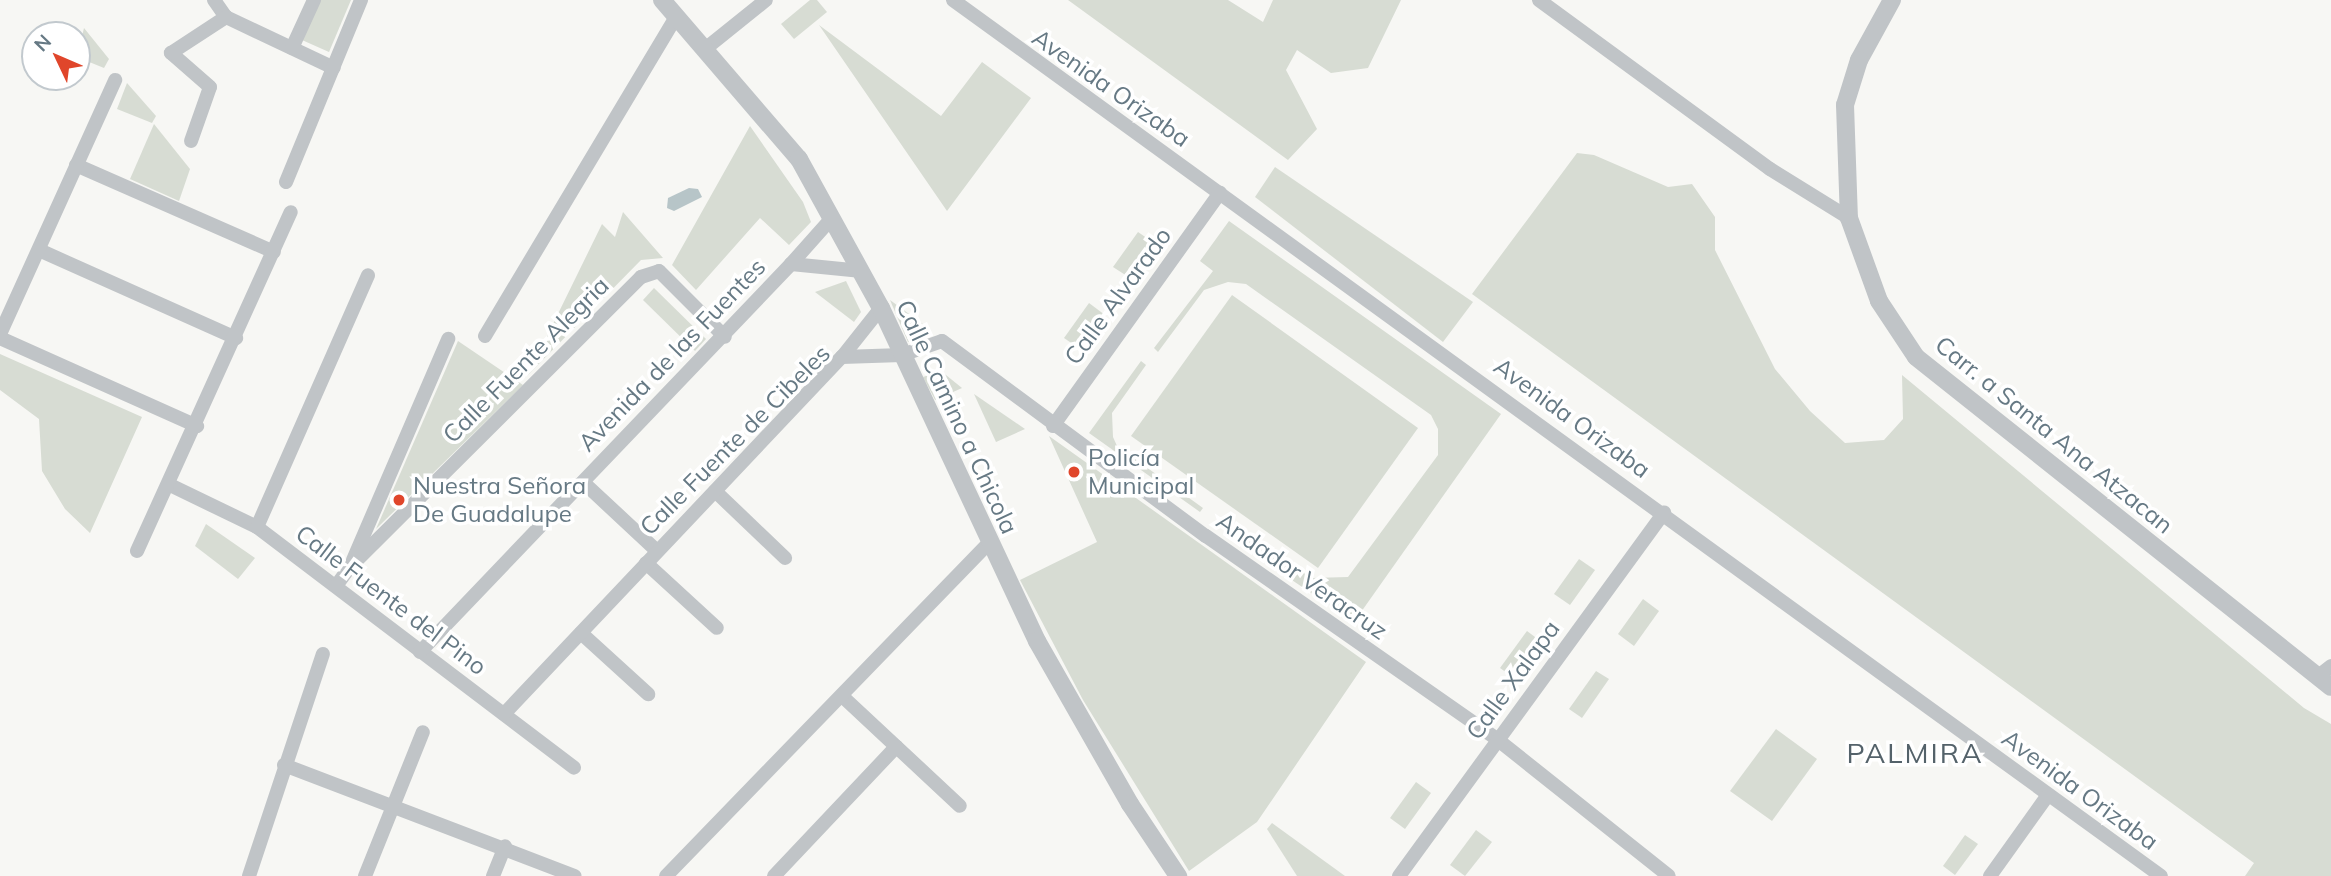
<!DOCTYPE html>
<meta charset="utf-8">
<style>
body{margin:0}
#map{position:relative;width:2331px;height:876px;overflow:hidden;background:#f7f7f4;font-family:Mulish,sans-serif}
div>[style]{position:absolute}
.green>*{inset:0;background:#d7dcd3}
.water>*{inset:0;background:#b7c5c8}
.minor>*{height:14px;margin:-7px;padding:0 7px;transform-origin:7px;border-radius:7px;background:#c0c4c7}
.tertiary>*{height:18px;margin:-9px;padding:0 9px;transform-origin:9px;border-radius:9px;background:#c0c4c7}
.dots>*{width:19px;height:19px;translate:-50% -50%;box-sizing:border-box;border:4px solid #fff;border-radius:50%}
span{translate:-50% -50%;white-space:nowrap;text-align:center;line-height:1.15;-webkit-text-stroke:7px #fff;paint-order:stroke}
.street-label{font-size:24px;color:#667984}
.poi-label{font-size:24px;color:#667984}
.left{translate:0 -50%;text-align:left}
.quarter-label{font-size:28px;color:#54626a;letter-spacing:2px}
.north{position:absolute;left:21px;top:21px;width:70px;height:70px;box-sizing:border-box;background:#fff;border:2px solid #c2c9ce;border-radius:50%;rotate:314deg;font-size:19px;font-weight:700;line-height:28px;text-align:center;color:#667984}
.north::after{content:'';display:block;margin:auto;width:24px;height:32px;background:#e0462b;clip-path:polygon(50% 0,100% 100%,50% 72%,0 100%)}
</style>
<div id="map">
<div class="green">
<div style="clip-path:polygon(320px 0,351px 0,329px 52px,302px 40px)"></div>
<div style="clip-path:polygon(810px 0,817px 0,827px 12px,794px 39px,781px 24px)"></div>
<div style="clip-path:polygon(1068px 0,1228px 0,1263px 22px,1273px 0,1401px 0,1368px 68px,1331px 73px,1297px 50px,1286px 70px,1317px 129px,1288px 160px)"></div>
<div style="clip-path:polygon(819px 25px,941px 116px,982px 62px,1031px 98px,947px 211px)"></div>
<div style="clip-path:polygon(84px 28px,109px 59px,104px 68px,77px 57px)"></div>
<div style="clip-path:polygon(127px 83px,156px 116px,152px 123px,117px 109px)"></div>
<div style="clip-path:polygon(154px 124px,190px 169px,179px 201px,130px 179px)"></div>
<div style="clip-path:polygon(750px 126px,803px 202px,811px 222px,789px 245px,760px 218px,696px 290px,672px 265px)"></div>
<div style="clip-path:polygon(1577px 153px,1594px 155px,1668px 187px,1692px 184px,1715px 217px,1715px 250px,1775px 369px,1810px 411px,1845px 443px,1884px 440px,1903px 419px,1902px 375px,2304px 708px,2331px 724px,2331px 876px,2245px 876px,2254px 863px,1472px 294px)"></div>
<div style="clip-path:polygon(1275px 167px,1473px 302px,1443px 342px,1255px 197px)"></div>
<div style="clip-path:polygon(623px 212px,663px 258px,641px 260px,528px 375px,602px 224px,615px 237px)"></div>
<div style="clip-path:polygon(1229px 221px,1501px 414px,1354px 622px,1240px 545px,1245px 538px,1312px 578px,1348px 577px,1438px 455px,1438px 429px,1431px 415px,1246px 284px,1228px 282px,1204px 290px,1158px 352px,1154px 348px,1213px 271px,1200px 261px)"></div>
<div style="clip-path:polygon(1138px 232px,1154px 243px,1130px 278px,1113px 267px)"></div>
<div style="clip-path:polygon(846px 281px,861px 312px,854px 322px,815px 292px)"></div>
<div style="clip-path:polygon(654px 288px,706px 339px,695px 351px,643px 300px)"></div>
<div style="clip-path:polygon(1232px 295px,1418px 428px,1318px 568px,1131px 436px)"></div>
<div style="clip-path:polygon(890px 300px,931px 330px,908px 342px)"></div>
<div style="clip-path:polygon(1089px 303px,1105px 315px,1080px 349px,1064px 338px)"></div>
<div style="clip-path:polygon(458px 341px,523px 385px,376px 529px)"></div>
<div style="clip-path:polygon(0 354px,142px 417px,90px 533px,65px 509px,42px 471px,39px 419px,0 390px)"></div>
<div style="clip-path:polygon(1141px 361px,1146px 365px,1112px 413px,1113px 437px,1117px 446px,1203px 508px,1200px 512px,1089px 433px)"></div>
<div style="clip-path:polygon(941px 371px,962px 388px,935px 400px,923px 377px)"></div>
<div style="clip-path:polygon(974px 394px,1025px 429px,996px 442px)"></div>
<div style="clip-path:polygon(1049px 436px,1366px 662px,1257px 822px,1189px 871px,1083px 700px,1020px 580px,1097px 542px)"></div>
<div style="clip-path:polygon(206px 524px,255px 558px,238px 579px,195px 546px)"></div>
<div style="clip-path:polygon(1579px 559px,1595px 570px,1570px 605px,1554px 594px)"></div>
<div style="clip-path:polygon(1643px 599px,1659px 611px,1634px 646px,1618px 634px)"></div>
<div style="clip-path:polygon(1527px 631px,1543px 643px,1517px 680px,1500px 668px)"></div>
<div style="clip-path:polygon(1596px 671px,1609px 679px,1582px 718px,1569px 709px)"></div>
<div style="clip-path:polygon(1776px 729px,1817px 759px,1772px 821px,1730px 791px)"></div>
<div style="clip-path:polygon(1416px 782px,1431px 793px,1405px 829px,1390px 818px)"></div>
<div style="clip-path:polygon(1272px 823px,1345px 876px,1297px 876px,1267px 829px)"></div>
<div style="clip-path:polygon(1476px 830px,1492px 842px,1465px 876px,1450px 865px)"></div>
<div style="clip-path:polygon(1965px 835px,1978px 844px,1955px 875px,1943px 866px)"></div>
</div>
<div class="water">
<div style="clip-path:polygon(689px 188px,698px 189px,702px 197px,674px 211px,667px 208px,668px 198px)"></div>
</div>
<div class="minor">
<div style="left:214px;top:0;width:21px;rotate:55deg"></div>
<div style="left:226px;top:17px;width:119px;rotate:25.3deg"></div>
<div style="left:953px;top:0;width:1492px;rotate:35.95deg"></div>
<div style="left:1539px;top:0;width:286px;rotate:36.2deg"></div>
<div style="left:1770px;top:169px;width:93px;rotate:31.8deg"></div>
<div style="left:292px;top:48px;width:53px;rotate:-65.4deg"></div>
<div style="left:705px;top:49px;width:78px;rotate:-38.8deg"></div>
<div style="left:191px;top:141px;width:57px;rotate:-70.6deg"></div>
<div style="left:210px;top:87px;width:52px;rotate:-138.9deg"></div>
<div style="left:171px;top:53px;width:66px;rotate:-33.2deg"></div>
<div style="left:76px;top:165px;width:216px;rotate:23.7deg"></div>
<div style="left:286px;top:182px;width:197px;rotate:-67.6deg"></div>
<div style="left:39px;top:250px;width:216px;rotate:24.1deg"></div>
<div style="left:791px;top:264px;width:62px;rotate:-48.3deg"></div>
<div style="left:0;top:334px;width:279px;rotate:-65.6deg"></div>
<div style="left:485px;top:336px;width:372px;rotate:-59.1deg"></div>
<div style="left:0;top:338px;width:216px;rotate:24.1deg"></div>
<div style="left:842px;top:357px;width:63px;rotate:-51.5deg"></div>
<div style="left:1053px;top:426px;width:287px;rotate:-54.4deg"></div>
<div style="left:583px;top:482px;width:101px;rotate:43deg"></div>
<div style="left:170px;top:485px;width:97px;rotate:25.8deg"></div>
<div style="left:257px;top:527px;width:398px;rotate:37.2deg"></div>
<div style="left:715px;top:491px;width:97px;rotate:43.7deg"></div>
<div style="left:257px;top:527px;width:275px;rotate:-66.2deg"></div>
<div style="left:137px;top:551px;width:372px;rotate:-65.6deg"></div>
<div style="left:353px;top:560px;width:241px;rotate:-66.7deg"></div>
<div style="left:646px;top:563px;width:96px;rotate:42.5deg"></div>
<div style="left:336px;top:586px;width:24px;rotate:-54deg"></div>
<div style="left:350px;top:567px;width:411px;rotate:-44.9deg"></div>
<div style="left:641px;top:277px;width:19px;rotate:-18deg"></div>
<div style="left:659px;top:271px;width:93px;rotate:45deg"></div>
<div style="left:581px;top:633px;width:91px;rotate:42.3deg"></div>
<div style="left:420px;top:652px;width:537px;rotate:-46.28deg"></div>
<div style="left:791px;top:264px;width:71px;rotate:5.6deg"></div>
<div style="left:2317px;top:677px;width:18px;rotate:-38deg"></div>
<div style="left:842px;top:696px;width:161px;rotate:43deg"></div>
<div style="left:504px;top:714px;width:492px;rotate:-46.6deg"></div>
<div style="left:842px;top:357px;width:60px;rotate:-1.9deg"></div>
<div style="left:902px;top:355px;width:42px;rotate:-19.3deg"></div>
<div style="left:942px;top:341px;width:328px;rotate:36.5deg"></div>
<div style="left:1206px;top:536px;width:356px;rotate:34.9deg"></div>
<div style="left:1498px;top:740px;width:218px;rotate:38.5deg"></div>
<div style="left:284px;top:765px;width:311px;rotate:20.9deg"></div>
<div style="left:249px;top:876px;width:234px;rotate:-71.6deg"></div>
<div style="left:365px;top:876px;width:155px;rotate:-68.1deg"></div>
<div style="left:493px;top:876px;width:32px;rotate:-68deg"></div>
<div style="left:666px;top:876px;width:463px;rotate:-45.9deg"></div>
<div style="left:774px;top:876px;width:178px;rotate:-46.6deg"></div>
<div style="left:1399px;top:876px;width:450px;rotate:-53.9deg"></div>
<div style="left:1990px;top:876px;width:100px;rotate:-54.4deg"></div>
</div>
<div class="tertiary">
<div style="left:662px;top:0;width:210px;rotate:49.3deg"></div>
<div style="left:799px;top:159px;width:170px;rotate:61.2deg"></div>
<div style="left:881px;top:308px;width:368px;rotate:64.9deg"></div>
<div style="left:1037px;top:641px;width:188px;rotate:60.3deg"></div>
<div style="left:1130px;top:804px;width:87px;rotate:56.3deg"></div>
<div style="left:1892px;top:0;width:68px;rotate:118.8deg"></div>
<div style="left:1859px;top:60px;width:47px;rotate:107.3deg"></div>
<div style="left:1845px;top:105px;width:113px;rotate:88deg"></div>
<div style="left:1849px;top:218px;width:88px;rotate:70.1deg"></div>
<div style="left:1879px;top:301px;width:67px;rotate:56.5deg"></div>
<div style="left:1916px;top:357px;width:530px;rotate:38.49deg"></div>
</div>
<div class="dots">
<div style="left:1074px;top:472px;background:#e0462b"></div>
<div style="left:399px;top:500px;background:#e0462b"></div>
</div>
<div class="street-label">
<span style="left:1111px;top:88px;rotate:35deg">Avenida Orizaba</span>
<span style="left:1118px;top:296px;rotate:-54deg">Calle Alvarado</span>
<span style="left:672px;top:355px;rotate:-46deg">Avenida de las Fuentes</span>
<span style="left:526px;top:360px;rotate:-45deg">Calle Fuente Alegria</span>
<span style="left:957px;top:417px;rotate:65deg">Calle Camino a Chicola</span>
<span style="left:1572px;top:418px;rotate:36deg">Avenida Orizaba</span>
<span style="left:2054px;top:435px;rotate:39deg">Carr. a Santa Ana Atzacan</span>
<span style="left:735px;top:440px;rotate:-45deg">Calle Fuente de Cibeles</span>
<span style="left:1302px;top:576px;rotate:35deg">Andador Veracruz</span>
<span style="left:391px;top:600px;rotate:37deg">Calle Fuente del Pino</span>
<span style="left:1513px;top:680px;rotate:-54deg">Calle Xalapa</span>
<span style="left:2080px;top:790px;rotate:36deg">Avenida Orizaba</span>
</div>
<div class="poi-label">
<span class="left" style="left:1088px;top:472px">Policía<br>Municipal</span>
<span class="left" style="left:413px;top:500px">Nuestra Señora<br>De Guadalupe</span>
</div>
<div class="quarter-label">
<span style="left:1915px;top:753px">PALMIRA</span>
</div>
<div class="north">N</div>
</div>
